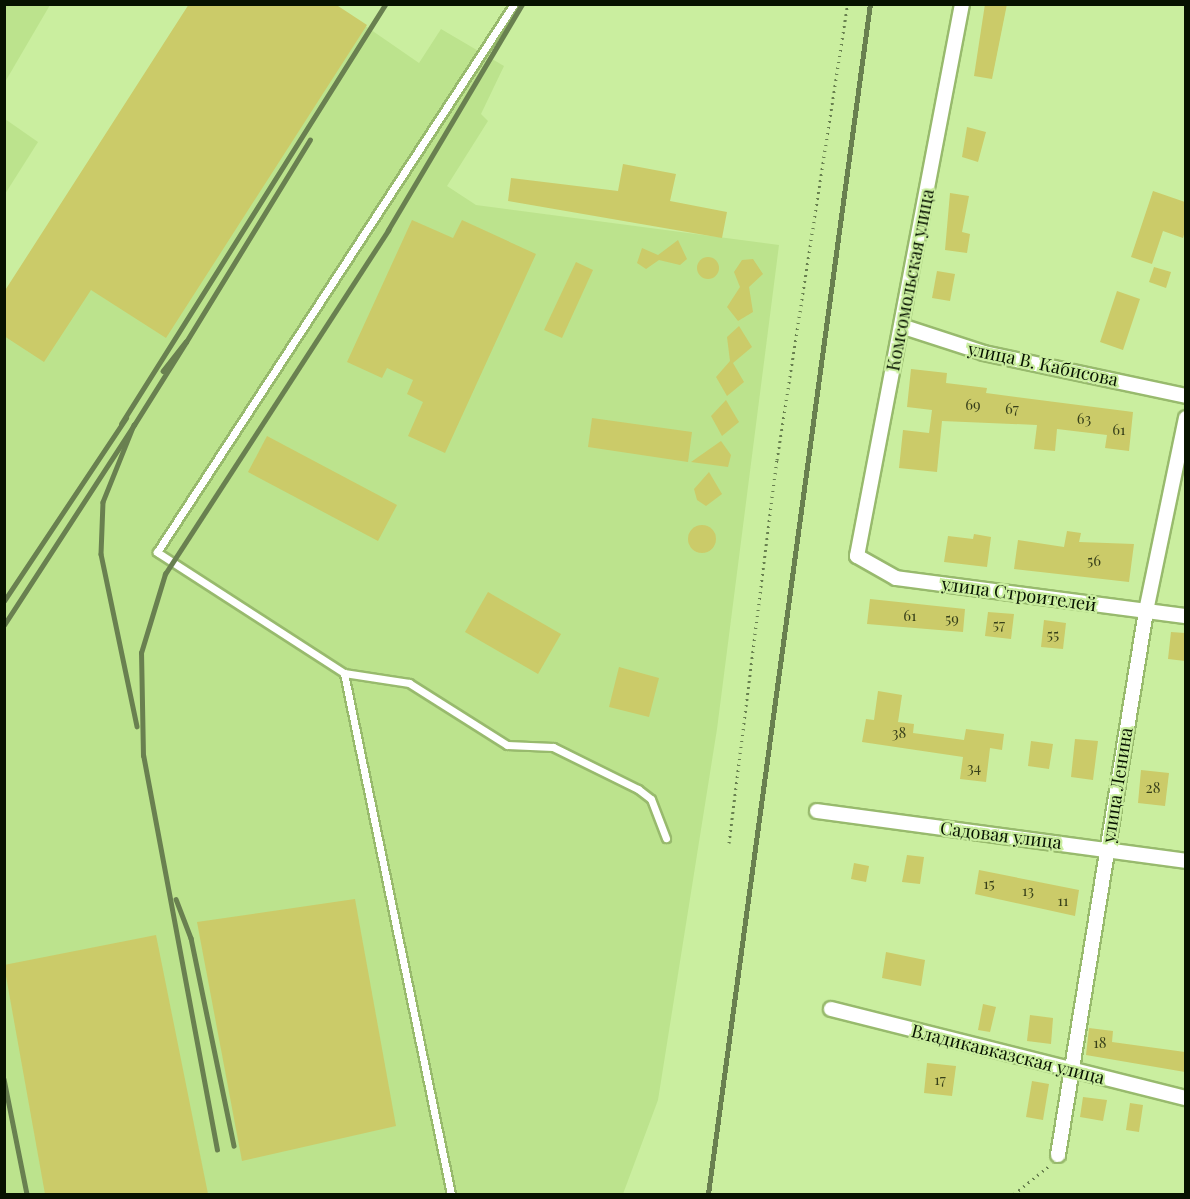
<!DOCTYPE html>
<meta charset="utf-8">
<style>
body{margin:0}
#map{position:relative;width:1190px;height:1199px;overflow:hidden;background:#caee9f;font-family:"Playfair Display",serif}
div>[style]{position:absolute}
.built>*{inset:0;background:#bce38d}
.building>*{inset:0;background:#cbcb69}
.round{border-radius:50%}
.path>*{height:3px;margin-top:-1.5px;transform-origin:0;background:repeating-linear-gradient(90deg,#68804f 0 1.5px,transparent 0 6px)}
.roads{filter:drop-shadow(2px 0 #98ba6d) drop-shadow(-2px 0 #98ba6d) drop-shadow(0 2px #98ba6d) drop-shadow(0 -2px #98ba6d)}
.service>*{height:7px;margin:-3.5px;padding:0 3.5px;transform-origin:3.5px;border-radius:3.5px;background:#fff}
.minor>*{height:14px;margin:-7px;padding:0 7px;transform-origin:7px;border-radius:7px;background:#fff}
.rail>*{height:4.5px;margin:-2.25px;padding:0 2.25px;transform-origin:2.25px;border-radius:2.25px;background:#698050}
span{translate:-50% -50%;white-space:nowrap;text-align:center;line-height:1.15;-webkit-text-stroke:4.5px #caee9f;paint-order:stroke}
.number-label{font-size:15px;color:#38401a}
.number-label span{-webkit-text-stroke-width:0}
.street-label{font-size:18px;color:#071200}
.frame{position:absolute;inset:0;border:6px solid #071200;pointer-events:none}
</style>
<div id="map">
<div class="built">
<div style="clip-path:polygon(5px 4px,50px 5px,5px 82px,4px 5px)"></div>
<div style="clip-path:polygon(335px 5px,419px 63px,441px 29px,504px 66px,481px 114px,488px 121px,447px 186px,476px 205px,779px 245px,717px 729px,658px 1100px,623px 1194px,5px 1194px,4px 292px)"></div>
<div style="clip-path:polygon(5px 119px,38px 142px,5px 194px)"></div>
</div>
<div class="building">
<div style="clip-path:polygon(189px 4px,335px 4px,367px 25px,166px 338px,91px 290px,44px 362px,4px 336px,4px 292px)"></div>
<div style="clip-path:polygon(985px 4px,1007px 4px,992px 79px,974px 76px)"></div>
<div style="clip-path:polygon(967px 127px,986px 132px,978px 162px,962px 157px)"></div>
<div style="clip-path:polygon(623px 164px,676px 174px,670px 201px,727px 212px,722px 238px,508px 201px,511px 178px,618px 191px)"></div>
<div style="clip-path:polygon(1153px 191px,1185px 202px,1185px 231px,1183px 238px,1163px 231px,1152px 264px,1131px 257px)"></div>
<div style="clip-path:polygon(950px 193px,969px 196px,962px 232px,970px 234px,967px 253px,945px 250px)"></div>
<div style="clip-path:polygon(412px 220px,453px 238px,462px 220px,536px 254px,445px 453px,408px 436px,423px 402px,407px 394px,413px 380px,387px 368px,382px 378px,347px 362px)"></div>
<div style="clip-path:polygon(678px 240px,687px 259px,680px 265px,659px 260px,646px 269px,637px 263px,642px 248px,658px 255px)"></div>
<div class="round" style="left:697px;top:257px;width:22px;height:22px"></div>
<div style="clip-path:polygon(753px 259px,763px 274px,749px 287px,753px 312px,738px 321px,727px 307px,740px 287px,734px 272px,742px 260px)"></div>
<div style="clip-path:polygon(576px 262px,593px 270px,562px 338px,544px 330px)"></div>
<div style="clip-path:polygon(1154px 267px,1171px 272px,1166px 288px,1149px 282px)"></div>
<div style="clip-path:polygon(937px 271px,955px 274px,950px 301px,932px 298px)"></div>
<div style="clip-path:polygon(1117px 291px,1140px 299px,1123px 350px,1100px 342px)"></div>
<div style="clip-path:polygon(739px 326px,752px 347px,733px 363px,744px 382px,727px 396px,716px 377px,730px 361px,727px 337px)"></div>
<div style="clip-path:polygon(911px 369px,947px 373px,946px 383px,987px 388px,986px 393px,1133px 412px,1129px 451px,1105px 448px,1107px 435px,1057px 429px,1055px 451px,1034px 449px,1037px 425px,942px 421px,937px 472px,899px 468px,903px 430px,929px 433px,932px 410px,907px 407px)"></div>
<div style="clip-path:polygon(726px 400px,739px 422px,722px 436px,711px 416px)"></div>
<div style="clip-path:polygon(592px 418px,692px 432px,688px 462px,588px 447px)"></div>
<div style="clip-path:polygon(267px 436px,397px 505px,378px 541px,248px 472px)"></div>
<div style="clip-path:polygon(721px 441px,731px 455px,728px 467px,691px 462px)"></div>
<div style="clip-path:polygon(709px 472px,722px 494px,706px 506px,697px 500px,694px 489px)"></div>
<div class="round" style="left:688px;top:525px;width:28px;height:28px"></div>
<div style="clip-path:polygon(1067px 531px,1081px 533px,1079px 542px,1134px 544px,1129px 582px,1014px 569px,1018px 540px,1064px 547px)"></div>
<div style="clip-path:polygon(974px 534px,991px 537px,987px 567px,944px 562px,948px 536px,973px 539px)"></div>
<div style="clip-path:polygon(488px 592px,561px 634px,538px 674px,465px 632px)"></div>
<div style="clip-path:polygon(870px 599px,965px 609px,963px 632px,867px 624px)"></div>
<div style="clip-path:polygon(988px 612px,1014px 614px,1011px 639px,985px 636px)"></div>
<div style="clip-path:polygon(1044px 620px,1066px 623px,1063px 649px,1041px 647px)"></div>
<div style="clip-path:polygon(1171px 632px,1185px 633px,1185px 661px,1168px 659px)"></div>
<div style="clip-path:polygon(619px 667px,659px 678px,649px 717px,609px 707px)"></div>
<div style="clip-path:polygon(878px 691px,902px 695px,898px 722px,914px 724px,913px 733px,964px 740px,966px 729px,1004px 734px,1002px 750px,990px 748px,986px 782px,960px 779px,963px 757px,862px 742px,866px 719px,874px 720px)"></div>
<div style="clip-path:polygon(1075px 739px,1098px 741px,1093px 780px,1071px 777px)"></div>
<div style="clip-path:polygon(1031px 741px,1053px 744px,1049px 769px,1028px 766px)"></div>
<div style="clip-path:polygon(1141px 770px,1169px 773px,1165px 806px,1138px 803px)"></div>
<div style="clip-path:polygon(907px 855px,924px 857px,920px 884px,902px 882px)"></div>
<div style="clip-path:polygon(854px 863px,869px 866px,866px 882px,851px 879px)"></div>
<div style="clip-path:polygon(979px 870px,1079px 890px,1075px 916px,975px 894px)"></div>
<div style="clip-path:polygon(355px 899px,396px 1126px,242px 1161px,197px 922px)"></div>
<div style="clip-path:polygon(156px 935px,208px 1194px,45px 1194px,4px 965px)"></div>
<div style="clip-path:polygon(886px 952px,925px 960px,921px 986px,882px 978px)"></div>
<div style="clip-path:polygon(983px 1004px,996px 1007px,990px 1032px,978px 1030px)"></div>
<div style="clip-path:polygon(1030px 1015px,1053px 1018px,1051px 1044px,1027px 1041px)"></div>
<div style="clip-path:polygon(1089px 1028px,1113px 1031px,1112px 1042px,1185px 1052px,1185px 1072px,1086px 1055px)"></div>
<div style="clip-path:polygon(927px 1063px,956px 1066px,952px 1096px,924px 1093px)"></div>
<div style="clip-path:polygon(1032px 1081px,1049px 1084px,1043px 1120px,1026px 1117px)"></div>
<div style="clip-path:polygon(1083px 1097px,1107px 1100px,1103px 1121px,1080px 1117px)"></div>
<div style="clip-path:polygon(1130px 1103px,1143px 1105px,1139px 1132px,1126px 1130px)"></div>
</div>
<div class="path">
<div style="left:729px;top:843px;width:386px;rotate:-82.9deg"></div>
<div style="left:777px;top:460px;width:461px;rotate:-81.2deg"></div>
<div style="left:1014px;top:1194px;width:45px;rotate:-38.7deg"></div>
</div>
<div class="roads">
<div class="service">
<div style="left:344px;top:673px;width:66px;rotate:8.7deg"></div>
<div style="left:409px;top:683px;width:116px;rotate:32.3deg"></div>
<div style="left:507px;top:745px;width:46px;rotate:2.5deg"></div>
<div style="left:553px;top:747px;width:95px;rotate:26.3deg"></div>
<div style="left:638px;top:789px;width:16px;rotate:38deg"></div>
<div style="left:651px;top:799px;width:42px;rotate:69deg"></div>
<div style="left:451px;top:1194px;width:532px;rotate:-101.61deg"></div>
<div style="left:344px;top:673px;width:223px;rotate:-147.1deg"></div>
<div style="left:157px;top:552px;width:654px;rotate:-56.92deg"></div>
</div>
<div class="minor">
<div style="left:962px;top:4px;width:562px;rotate:100.77deg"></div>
<div style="left:857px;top:556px;width:45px;rotate:29.4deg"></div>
<div style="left:896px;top:578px;width:292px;rotate:7.5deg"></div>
<div style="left:901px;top:326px;width:87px;rotate:18deg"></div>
<div style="left:984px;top:353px;width:207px;rotate:12deg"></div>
<div style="left:817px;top:811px;width:372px;rotate:7.7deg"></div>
<div style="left:831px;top:1009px;width:366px;rotate:14.1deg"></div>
<div style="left:1058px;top:1155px;width:551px;rotate:-80.81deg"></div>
<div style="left:1146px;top:611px;width:197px;rotate:-78.3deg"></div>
</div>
</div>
<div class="rail">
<div style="left:186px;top:342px;width:237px;rotate:-58.5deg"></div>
<div style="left:121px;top:424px;width:497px;rotate:-57.8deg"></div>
<div style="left:134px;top:425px;width:98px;rotate:-57.9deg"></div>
<div style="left:186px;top:342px;width:37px;rotate:128deg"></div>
<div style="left:4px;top:601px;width:220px;rotate:-56.3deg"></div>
<div style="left:4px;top:625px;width:239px;rotate:-57deg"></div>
<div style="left:134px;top:425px;width:83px;rotate:111.9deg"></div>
<div style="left:103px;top:502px;width:52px;rotate:92.2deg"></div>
<div style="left:101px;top:554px;width:176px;rotate:78.2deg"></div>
<div style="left:176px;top:899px;width:42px;rotate:69deg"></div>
<div style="left:191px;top:938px;width:212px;rotate:78.3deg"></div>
<div style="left:4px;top:1079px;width:117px;rotate:78.7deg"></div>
<div style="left:217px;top:1150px;width:401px;rotate:-100.6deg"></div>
<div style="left:143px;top:756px;width:103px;rotate:-91.1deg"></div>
<div style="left:141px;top:653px;width:83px;rotate:-73.1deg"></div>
<div style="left:165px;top:574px;width:410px;rotate:-57deg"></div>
<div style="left:388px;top:230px;width:263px;rotate:-59.3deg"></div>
<div style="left:708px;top:1194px;width:1201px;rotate:-82.25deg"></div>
</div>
<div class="number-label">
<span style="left:973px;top:405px">69</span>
<span style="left:1012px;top:409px">67</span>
<span style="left:1084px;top:419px">63</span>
<span style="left:1119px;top:430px">61</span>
<span style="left:1094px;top:561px">56</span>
<span style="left:910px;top:616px">61</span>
<span style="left:952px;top:619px">59</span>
<span style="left:999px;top:625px">57</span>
<span style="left:1053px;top:635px">55</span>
<span style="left:899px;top:733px">38</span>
<span style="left:974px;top:768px">34</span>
<span style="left:1153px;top:788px">28</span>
<span style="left:989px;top:884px">15</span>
<span style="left:1028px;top:891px">13</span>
<span style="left:1063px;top:901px">11</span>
<span style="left:1100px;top:1043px">18</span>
<span style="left:940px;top:1080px">17</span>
</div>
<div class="street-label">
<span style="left:910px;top:280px;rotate:-79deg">Комсомольская улица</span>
<span style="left:1043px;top:364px;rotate:12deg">улица В. Кабисова</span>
<span style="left:1019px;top:594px;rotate:8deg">улица Строителей</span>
<span style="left:1117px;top:785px;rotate:-81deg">улица Ленина</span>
<span style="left:1001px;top:835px;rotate:7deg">Садовая улица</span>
<span style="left:1008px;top:1054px;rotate:14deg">Владикавказская улица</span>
</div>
<div class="frame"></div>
</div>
